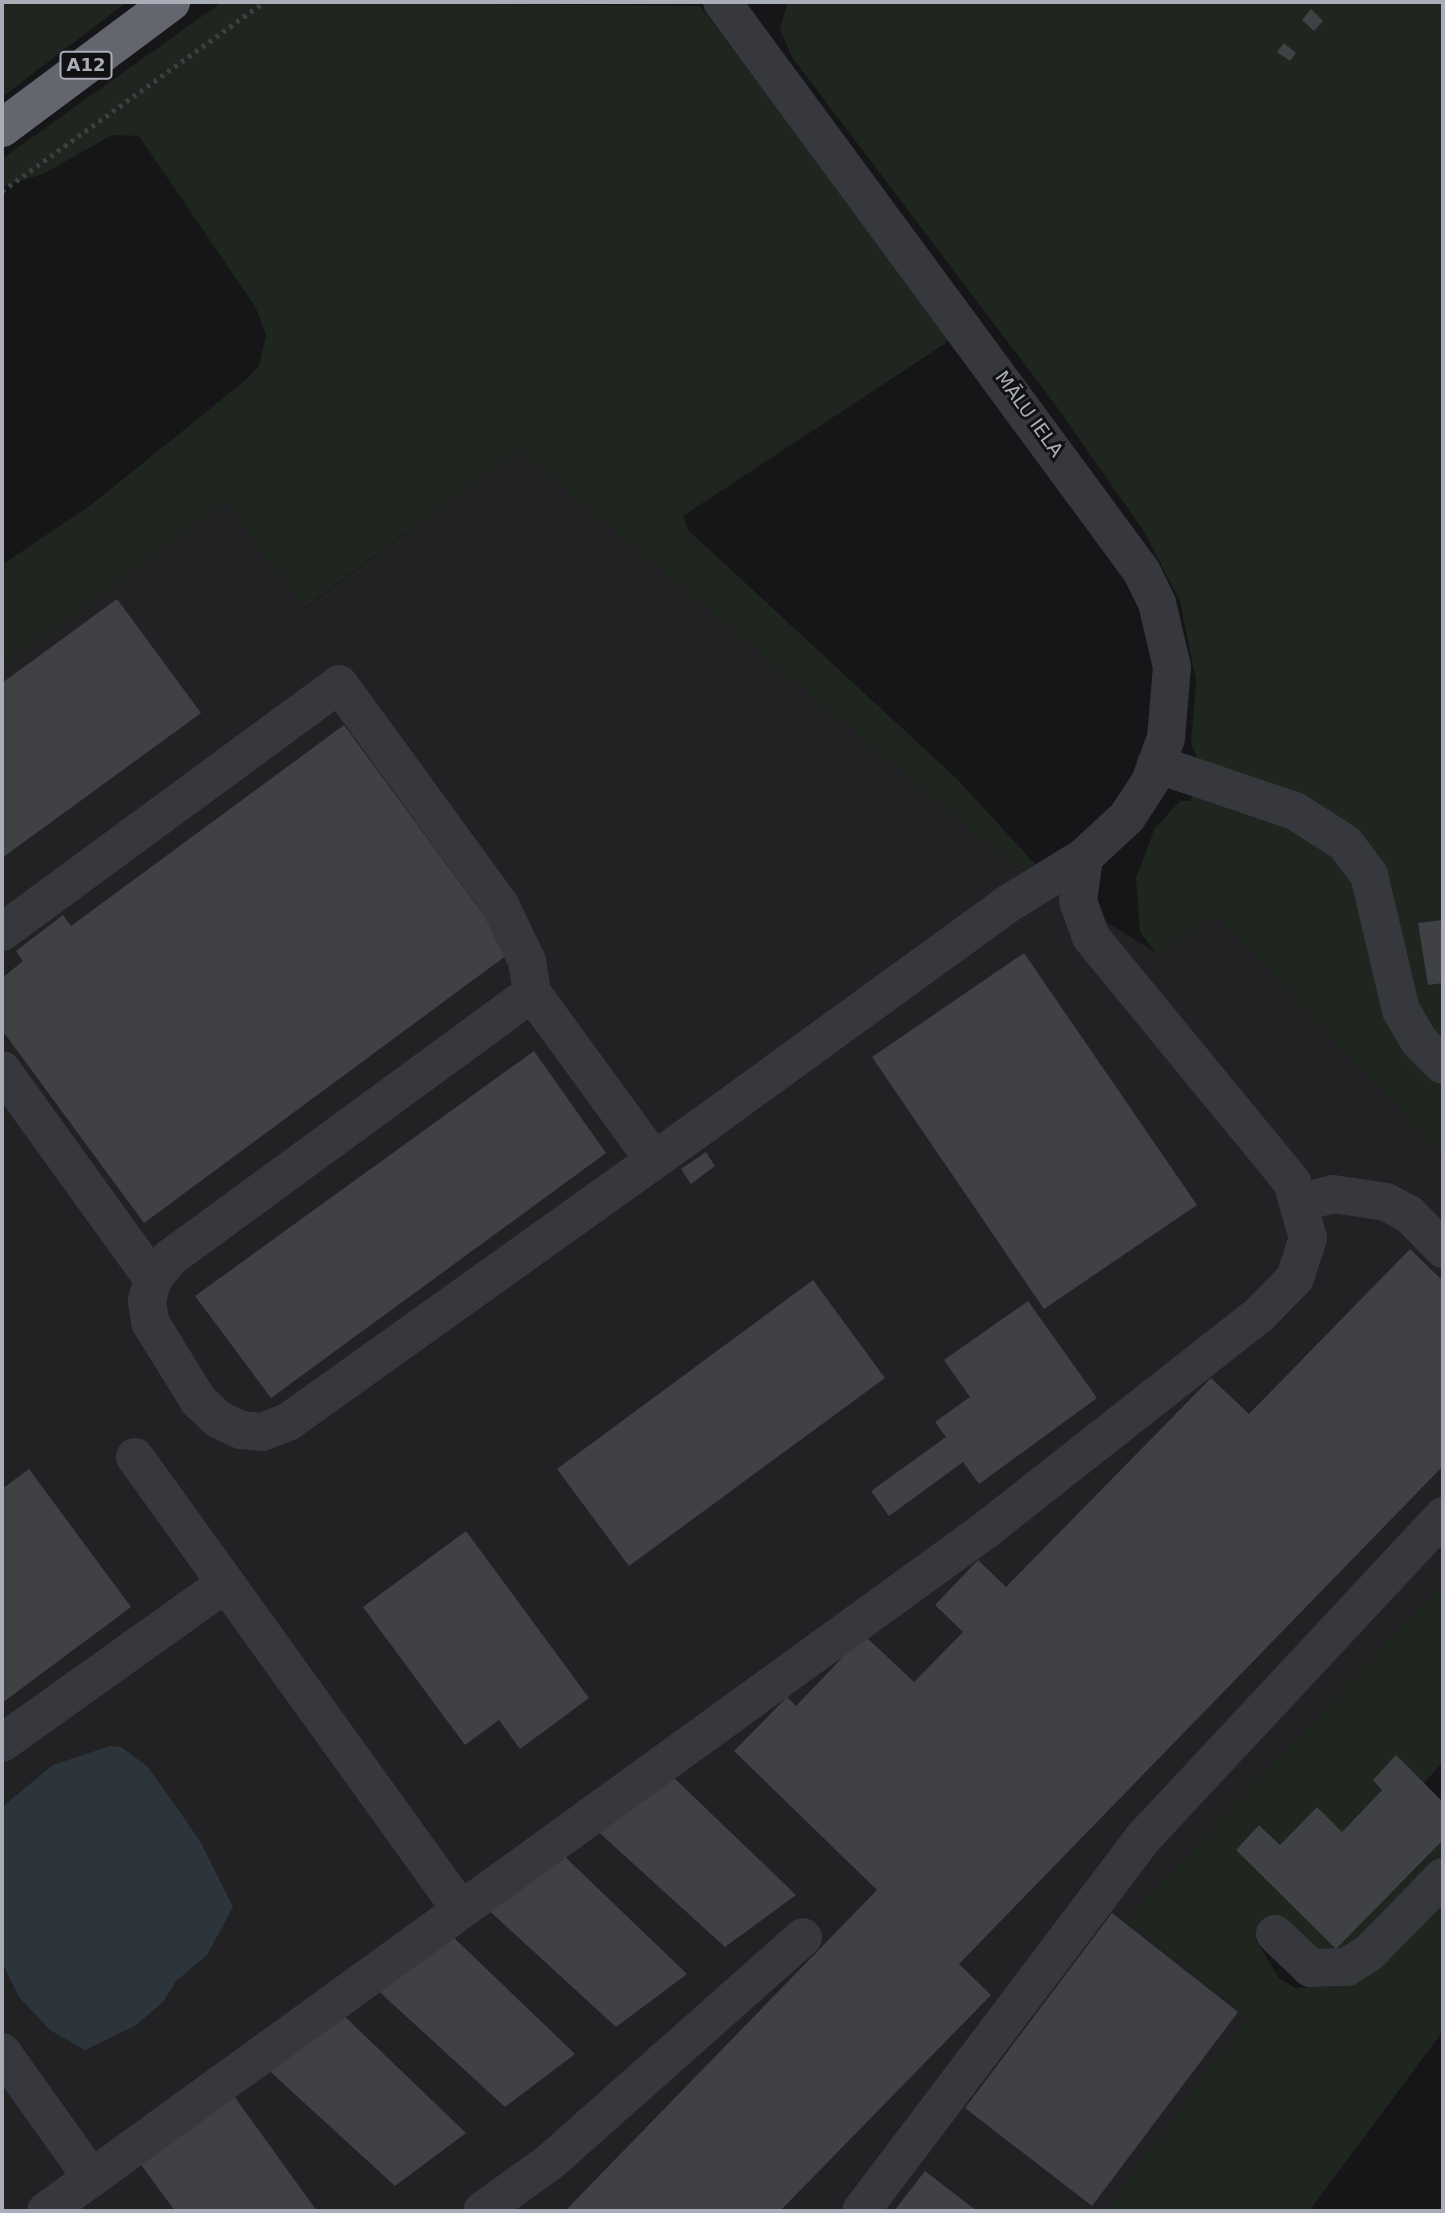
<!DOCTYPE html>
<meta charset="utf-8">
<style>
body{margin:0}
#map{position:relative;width:1445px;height:2213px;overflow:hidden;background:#161618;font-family:"DejaVu Sans",sans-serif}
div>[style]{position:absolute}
.built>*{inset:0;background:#222225}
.green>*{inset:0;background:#1e261f}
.water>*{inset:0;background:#2c353c}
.building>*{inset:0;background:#404145}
.path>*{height:4.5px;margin-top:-2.25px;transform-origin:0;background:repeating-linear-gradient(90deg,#3d3f44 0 3.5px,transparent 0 8.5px)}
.minor>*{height:38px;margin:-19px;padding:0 19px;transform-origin:19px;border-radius:19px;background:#37383d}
.highway>*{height:38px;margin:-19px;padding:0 19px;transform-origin:19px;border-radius:19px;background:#63666e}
span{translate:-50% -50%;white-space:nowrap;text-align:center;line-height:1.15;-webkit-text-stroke:6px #111113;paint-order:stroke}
.shield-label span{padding:2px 5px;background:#111113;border:2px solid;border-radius:5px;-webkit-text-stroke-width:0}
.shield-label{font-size:18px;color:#a8adb8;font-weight:700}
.street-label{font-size:19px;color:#a8adb8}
.frame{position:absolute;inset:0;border:4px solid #a8adb8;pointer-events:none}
</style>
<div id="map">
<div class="built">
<div style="clip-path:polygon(518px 450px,1010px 862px,1158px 954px,1216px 913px,1443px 1156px,1443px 1583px,1128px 1919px,1247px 2016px,1106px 2211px,2px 2211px,2px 666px,225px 502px,305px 608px)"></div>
</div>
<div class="green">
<div style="clip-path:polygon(2px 2px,127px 2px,2px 97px)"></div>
<div style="clip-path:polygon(222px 2px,700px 6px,948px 335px,946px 343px,683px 516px,688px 530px,956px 778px,1035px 864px,1026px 871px,1010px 862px,518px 450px,304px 608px,225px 502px,2px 666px,2px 565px,91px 505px,248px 378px,259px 366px,266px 335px,256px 308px,139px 136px,112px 135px,43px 174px,2px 187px,2px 159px)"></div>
<div style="clip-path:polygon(788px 2px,1443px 2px,1443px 1156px,1216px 914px,1158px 955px,1140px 932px,1136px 878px,1155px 828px,1180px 801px,1191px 801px,1197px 757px,1191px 744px,1196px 680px,1180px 601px,1145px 533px,1057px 407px,792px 57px,780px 29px)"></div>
<div style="clip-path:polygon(1443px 1583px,1443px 1762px,1424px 1783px,1396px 1756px,1373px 1780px,1382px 1790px,1342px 1832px,1317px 1807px,1280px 1845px,1259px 1825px,1236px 1850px,1336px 1949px,1443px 1840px,1443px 1868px,1380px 1936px,1330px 1958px,1274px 1923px,1255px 1939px,1279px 1978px,1295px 1988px,1338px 1986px,1443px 1886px,1443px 2031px,1309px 2211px,1106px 2211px,1247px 2016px,1127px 1920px)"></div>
</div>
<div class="water">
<div style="clip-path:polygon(110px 1746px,121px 1747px,148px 1767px,200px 1841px,233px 1907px,207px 1955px,176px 1981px,163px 2002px,135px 2026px,85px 2050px,50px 2030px,19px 1997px,2px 1962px,2px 1807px,53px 1765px)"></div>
</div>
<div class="building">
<div style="clip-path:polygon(1311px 9px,1323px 21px,1314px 31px,1302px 20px)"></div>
<div style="clip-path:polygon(1284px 43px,1296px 53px,1290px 61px,1277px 52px)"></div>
<div style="clip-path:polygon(117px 599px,201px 713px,2px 858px,2px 683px)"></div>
<div style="clip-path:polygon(344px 725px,511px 952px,144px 1223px,2px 1030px,2px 978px,23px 961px,16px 951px,63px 915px,71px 926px)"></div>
<div style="clip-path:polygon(1443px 920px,1443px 983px,1428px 985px,1418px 923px)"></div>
<div style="clip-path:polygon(1024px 953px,1197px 1205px,1044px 1309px,872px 1057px)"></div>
<div style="clip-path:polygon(534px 1051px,606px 1153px,271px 1398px,195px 1296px)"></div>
<div style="clip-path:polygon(706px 1152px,715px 1166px,691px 1184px,681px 1169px)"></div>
<div style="clip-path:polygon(1410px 1249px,1443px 1281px,1443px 1466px,959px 1964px,991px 1995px,780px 2211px,565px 2211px,877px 1890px,734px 1751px,787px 1697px,796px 1706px,864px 1635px,914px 1682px,963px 1632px,935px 1605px,978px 1560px,1006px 1587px,1211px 1378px,1249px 1414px)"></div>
<div style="clip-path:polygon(813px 1280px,885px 1378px,629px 1566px,557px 1469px)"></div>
<div style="clip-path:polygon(1028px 1301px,1097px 1398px,979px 1484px,963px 1462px,889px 1516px,871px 1491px,946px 1437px,935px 1422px,970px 1397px,944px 1360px)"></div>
<div style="clip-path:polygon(29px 1469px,131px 1607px,2px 1703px,2px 1489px)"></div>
<div style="clip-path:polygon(466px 1531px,589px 1698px,520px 1749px,499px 1720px,465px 1745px,363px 1607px)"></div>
<div style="clip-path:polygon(1396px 1755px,1443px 1802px,1443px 1840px,1336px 1949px,1236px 1850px,1259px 1825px,1280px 1845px,1317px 1807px,1342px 1832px,1382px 1790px,1373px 1780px)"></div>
<div style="clip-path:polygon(669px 1773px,796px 1895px,725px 1947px,593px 1827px)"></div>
<div style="clip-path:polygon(560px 1852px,687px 1974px,616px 2027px,484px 1906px)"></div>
<div style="clip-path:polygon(1112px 1913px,1238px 2012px,1092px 2206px,965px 2108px)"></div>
<div style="clip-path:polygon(448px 1932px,575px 2054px,505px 2107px,373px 1986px)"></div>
<div style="clip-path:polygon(339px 2011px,466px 2133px,395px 2186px,263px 2065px)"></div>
<div style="clip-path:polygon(229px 2089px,317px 2211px,175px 2211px,136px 2158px)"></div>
<div style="clip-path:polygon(925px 2171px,977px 2211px,894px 2211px)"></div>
</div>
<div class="path">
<div style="left:2px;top:191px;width:323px;rotate:-35.8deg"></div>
</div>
<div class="minor">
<div style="left:1156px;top:764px;width:147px;rotate:18.7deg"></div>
<div style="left:1295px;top:811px;width:59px;rotate:32.6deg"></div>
<div style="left:1345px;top:843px;width:40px;rotate:53deg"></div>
<div style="left:1369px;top:875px;width:139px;rotate:76.7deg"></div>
<div style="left:1401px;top:1010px;width:34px;rotate:60deg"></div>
<div style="left:1418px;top:1040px;width:35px;rotate:45deg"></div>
<div style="left:2px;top:932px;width:418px;rotate:-36.3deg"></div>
<div style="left:339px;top:684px;width:273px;rotate:53.9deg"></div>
<div style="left:500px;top:905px;width:62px;rotate:64.3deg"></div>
<div style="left:527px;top:961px;width:32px;rotate:81deg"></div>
<div style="left:2px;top:1070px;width:258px;rotate:54.2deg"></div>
<div style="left:654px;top:1160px;width:207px;rotate:-126.1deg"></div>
<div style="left:532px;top:993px;width:449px;rotate:143.8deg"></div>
<div style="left:170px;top:1258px;width:27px;rotate:129deg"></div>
<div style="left:153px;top:1279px;width:22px;rotate:106deg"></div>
<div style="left:147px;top:1300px;width:22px;rotate:82deg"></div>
<div style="left:150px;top:1322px;width:92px;rotate:58.4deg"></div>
<div style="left:198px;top:1400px;width:28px;rotate:44deg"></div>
<div style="left:218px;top:1419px;width:25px;rotate:26deg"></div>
<div style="left:241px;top:1430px;width:21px;rotate:5deg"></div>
<div style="left:262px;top:1432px;width:28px;rotate:-21deg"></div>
<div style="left:288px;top:1422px;width:513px;rotate:-35.55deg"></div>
<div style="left:705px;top:1124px;width:372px;rotate:-36deg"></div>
<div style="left:1006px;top:905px;width:92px;rotate:-31.6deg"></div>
<div style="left:1084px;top:857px;width:59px;rotate:-42.9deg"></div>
<div style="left:1127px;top:817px;width:42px;rotate:-56.7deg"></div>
<div style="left:1150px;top:782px;width:47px;rotate:-70deg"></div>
<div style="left:1166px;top:738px;width:71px;rotate:-85.2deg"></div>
<div style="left:1172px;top:667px;width:66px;rotate:-103.2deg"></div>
<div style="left:1157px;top:603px;width:34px;rotate:-116deg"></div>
<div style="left:1142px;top:572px;width:708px;rotate:-126.38deg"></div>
<div style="left:1302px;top:1202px;width:32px;rotate:-14deg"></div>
<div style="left:1333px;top:1194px;width:54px;rotate:8.6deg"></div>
<div style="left:1386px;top:1202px;width:26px;rotate:28deg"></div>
<div style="left:1409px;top:1214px;width:49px;rotate:45.8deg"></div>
<div style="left:135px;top:1457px;width:558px;rotate:54.26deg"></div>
<div style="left:2px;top:1743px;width:275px;rotate:-35.5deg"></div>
<div style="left:1275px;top:1934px;width:50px;rotate:43.4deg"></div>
<div style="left:1311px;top:1968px;width:36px;rotate:-2deg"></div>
<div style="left:1347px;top:1967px;width:27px;rotate:-33deg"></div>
<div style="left:1370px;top:1952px;width:105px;rotate:-45.8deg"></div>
<div style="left:2px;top:2052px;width:155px;rotate:54.5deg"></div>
<div style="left:46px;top:2211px;width:1157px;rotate:-35.93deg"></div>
<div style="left:983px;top:1532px;width:351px;rotate:-38.2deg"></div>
<div style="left:1259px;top:1315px;width:52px;rotate:-45.8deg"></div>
<div style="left:1295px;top:1278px;width:42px;rotate:-72deg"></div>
<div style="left:1308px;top:1238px;width:58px;rotate:-105.9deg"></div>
<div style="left:1292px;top:1182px;width:317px;rotate:-129.4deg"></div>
<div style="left:1091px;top:937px;width:38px;rotate:-110deg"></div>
<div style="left:1078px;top:901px;width:44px;rotate:-82.2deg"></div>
<div style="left:482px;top:2211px;width:85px;rotate:-35.9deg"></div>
<div style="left:551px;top:2161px;width:337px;rotate:-41.6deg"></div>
<div style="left:861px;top:2211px;width:469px;rotate:-52.9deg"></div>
<div style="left:1144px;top:1837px;width:439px;rotate:-47deg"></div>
</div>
<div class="highway">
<div style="left:2px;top:128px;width:211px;rotate:-36.7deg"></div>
</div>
<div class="shield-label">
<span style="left:86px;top:65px">A12</span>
</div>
<div class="street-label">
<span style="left:1029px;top:414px;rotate:54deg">MĀLU IELA</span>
</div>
<div class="frame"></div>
</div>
